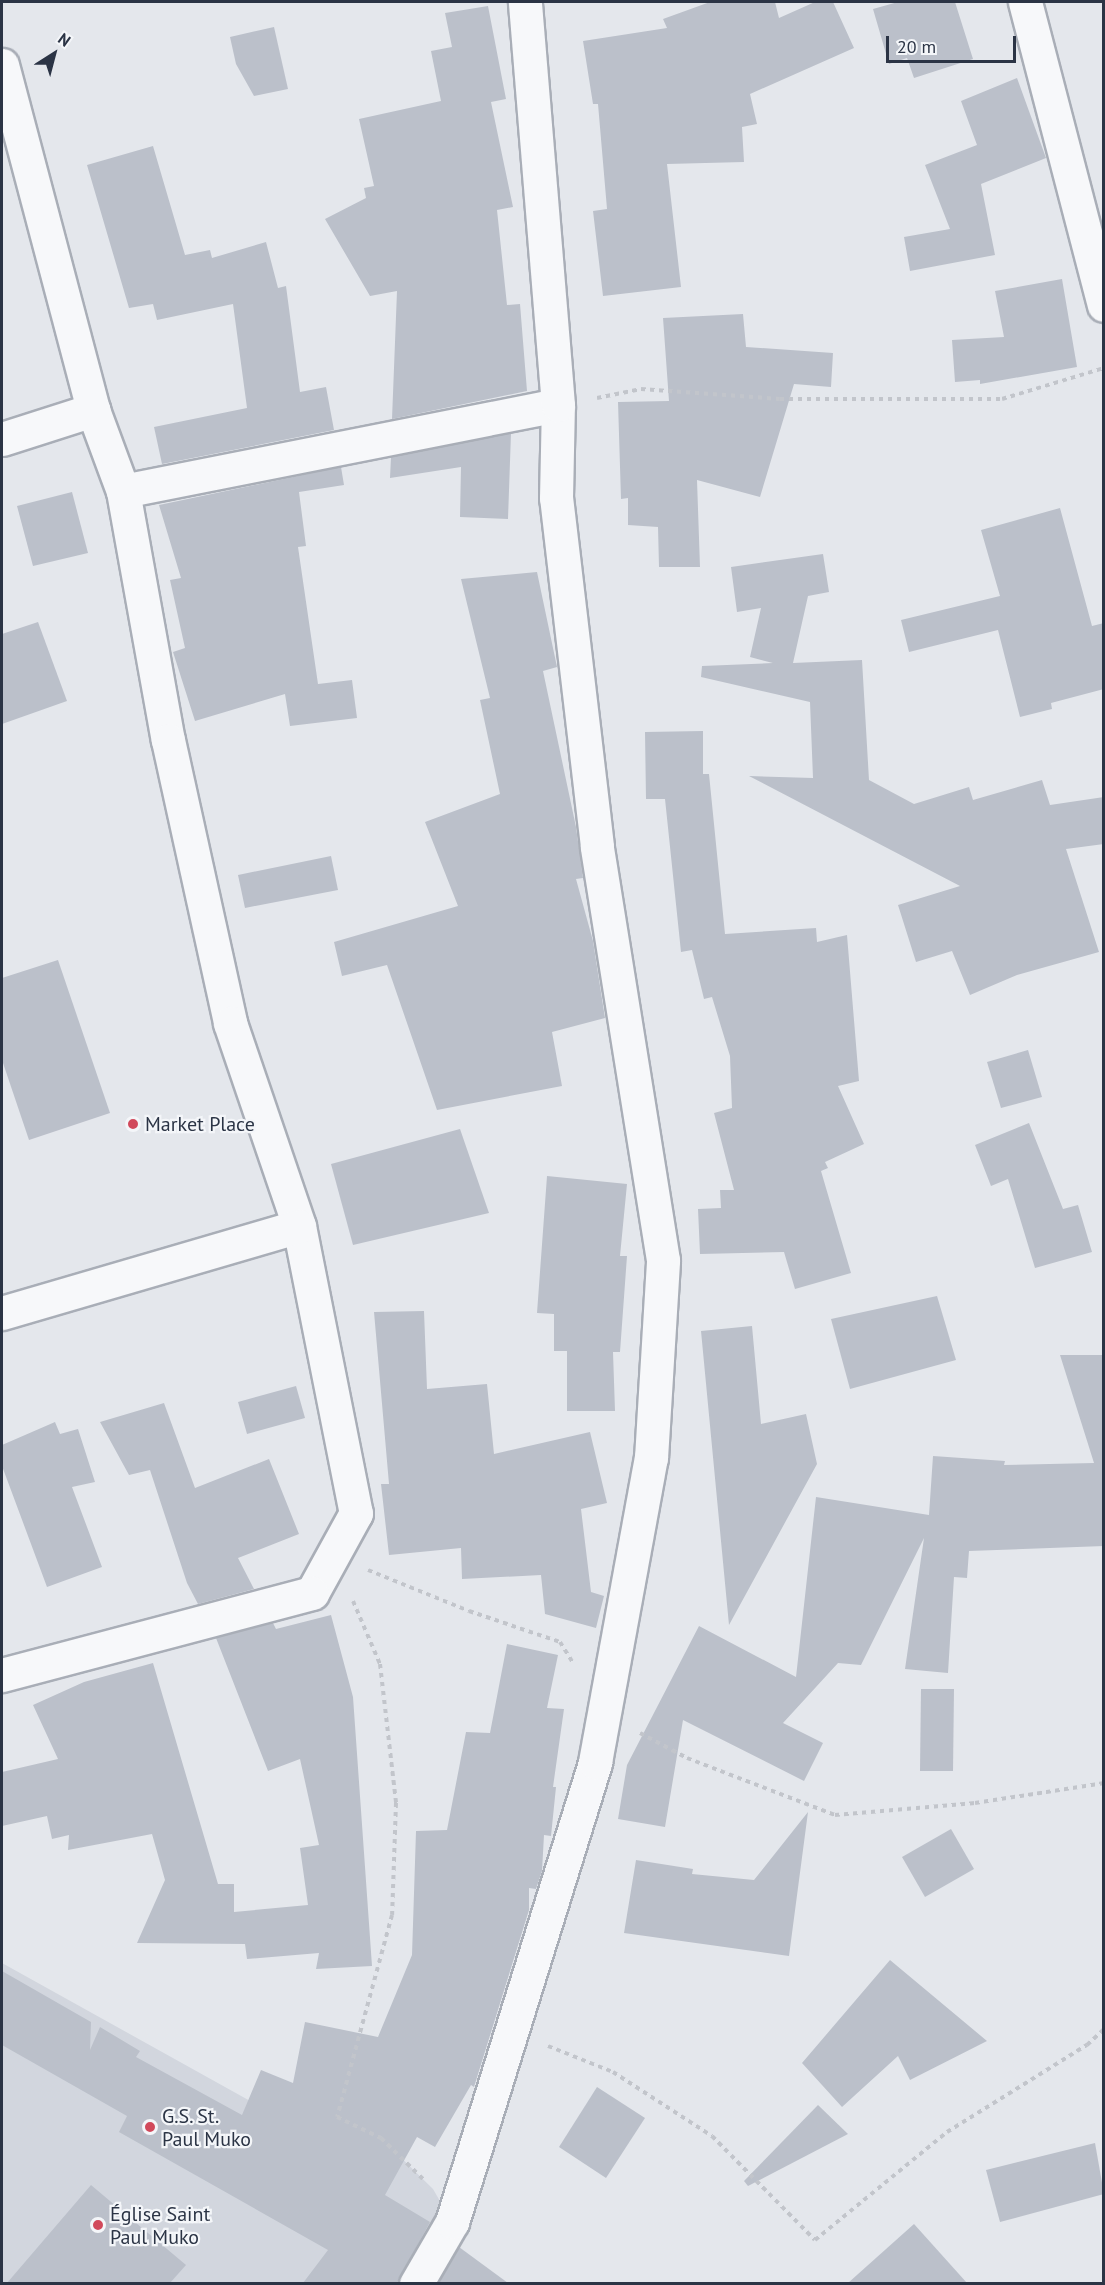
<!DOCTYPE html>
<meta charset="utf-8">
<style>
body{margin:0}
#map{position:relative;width:1105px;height:2285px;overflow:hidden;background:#e4e7ec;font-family:"PT Sans",sans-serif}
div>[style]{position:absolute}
.built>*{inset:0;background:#d2d6de}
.building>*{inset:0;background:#bbc0ca}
.path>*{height:4px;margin-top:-2px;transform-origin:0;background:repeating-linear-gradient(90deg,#c2c5cb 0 4.5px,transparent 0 9px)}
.roads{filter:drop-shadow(2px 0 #a9aeb7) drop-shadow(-2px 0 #a9aeb7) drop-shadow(0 2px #a9aeb7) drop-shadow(0 -2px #a9aeb7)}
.minor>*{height:33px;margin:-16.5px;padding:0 16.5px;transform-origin:16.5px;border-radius:16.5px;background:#f7f8fa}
.dots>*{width:16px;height:16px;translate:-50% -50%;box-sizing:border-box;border:3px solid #f4f6f9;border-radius:50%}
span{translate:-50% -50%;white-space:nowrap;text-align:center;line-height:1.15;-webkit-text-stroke:4.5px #f4f6f9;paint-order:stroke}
.poi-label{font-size:20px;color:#2b3445}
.left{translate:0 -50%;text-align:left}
.frame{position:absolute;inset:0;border:3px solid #2b3445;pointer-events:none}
.north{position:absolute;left:24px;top:24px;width:60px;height:60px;-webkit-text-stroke:4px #f4f6f9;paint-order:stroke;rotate:36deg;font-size:16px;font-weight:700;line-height:24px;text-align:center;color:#2b3445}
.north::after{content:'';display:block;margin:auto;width:21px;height:27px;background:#2b3445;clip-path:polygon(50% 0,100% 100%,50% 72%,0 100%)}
.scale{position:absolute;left:886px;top:36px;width:130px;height:27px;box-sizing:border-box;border:3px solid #2b3445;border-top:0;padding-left:8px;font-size:18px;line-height:21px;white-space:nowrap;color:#2b3445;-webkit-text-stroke:4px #f4f6f9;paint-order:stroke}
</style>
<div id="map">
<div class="built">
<div style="clip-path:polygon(2px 1963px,324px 2142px,381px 2138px,433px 2189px,452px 2222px,416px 2283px,2px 2283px)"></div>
</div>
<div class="building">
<div style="clip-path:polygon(710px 2px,775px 2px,779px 18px,815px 2px,833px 2px,854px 48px,750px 94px,757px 124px,742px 127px,744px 162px,667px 164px,681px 287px,603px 296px,593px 211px,607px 209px,598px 104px,593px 104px,583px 41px,667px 28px,663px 19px)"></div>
<div style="clip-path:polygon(898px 2px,955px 2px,973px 59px,914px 78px,907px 58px,889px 64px,873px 9px)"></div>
<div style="clip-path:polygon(488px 6px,506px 99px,491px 102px,513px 207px,497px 210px,507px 305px,520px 304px,527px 391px,392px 419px,397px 291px,370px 296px,325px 219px,366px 198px,364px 188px,374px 186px,359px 119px,441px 101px,431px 51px,452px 47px,445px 13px)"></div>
<div style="clip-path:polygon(274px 27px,288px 89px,254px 96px,236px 64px,230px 37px)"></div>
<div style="clip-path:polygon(1017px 78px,1046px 158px,981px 184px,995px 255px,910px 271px,904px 237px,950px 229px,925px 165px,977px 145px,961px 101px)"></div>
<div style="clip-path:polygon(153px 146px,185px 255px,210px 250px,212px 258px,266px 242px,278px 288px,286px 286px,300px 392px,326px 387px,334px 430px,162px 464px,154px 427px,247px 408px,233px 304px,157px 320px,153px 304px,129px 308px,87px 165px)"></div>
<div style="clip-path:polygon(1062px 279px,1077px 367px,980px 384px,980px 380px,955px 382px,952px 340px,1004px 337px,995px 291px)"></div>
<div style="clip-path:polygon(743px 314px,746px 347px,833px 353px,831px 387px,794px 384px,760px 497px,697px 480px,700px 567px,659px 567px,658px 527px,628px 525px,628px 498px,621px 499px,618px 402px,669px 401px,663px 318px)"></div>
<div style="clip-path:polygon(511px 433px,508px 519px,460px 517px,461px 467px,390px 478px,391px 457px)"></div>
<div style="clip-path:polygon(341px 467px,344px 485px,299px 492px,306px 546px,298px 547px,318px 684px,352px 680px,357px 718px,290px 726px,285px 694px,195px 721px,173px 652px,185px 648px,170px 580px,181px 578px,159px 505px)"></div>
<div style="clip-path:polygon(72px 492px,88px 553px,33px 566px,17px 506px)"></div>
<div style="clip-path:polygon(1060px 508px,1092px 626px,1104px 623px,1104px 689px,1051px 703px,1052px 709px,1020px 717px,998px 630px,909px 652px,901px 620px,1000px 596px,981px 530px)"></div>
<div style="clip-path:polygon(823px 554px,829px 592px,808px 596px,793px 663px,862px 660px,869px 780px,914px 804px,969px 787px,973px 800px,1042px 780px,1050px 805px,1104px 797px,1104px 844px,1066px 849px,1099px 952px,1017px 975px,970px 995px,952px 951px,916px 962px,898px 905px,960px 886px,749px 776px,813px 778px,810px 702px,701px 677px,702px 666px,773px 663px,750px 657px,761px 608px,737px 612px,731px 567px)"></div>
<div style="clip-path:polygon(537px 572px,557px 667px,543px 671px,576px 827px,583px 878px,576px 879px,593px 941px,605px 1018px,552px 1032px,562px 1086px,437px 1110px,387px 965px,342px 976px,334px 942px,458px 906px,425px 822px,500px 794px,480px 700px,490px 698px,461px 579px)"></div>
<div style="clip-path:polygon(38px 622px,67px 701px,2px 724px,2px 634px)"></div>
<div style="clip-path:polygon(703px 731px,703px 774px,709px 774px,725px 934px,816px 928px,817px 942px,847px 935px,859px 1081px,838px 1086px,864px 1144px,825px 1162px,828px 1168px,821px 1171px,851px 1273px,795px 1289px,784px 1252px,700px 1254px,698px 1209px,721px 1208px,720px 1190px,734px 1190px,714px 1113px,732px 1108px,730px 1056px,712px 997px,704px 999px,692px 950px,681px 952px,665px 799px,646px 799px,645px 732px)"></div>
<div style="clip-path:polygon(331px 856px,338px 890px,245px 908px,238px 875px)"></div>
<div style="clip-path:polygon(58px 960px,110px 1113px,29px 1140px,2px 1060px,2px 978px)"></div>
<div style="clip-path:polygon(1028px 1050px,1042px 1097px,1001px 1108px,987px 1062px)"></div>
<div style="clip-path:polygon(1029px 1123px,1063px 1209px,1078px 1205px,1092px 1252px,1035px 1268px,1008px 1179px,991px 1186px,975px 1145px)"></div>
<div style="clip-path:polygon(460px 1129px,489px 1213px,353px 1245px,331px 1164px)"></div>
<div style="clip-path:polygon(547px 1176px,627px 1184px,620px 1256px,627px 1256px,620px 1352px,613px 1352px,615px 1411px,567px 1411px,567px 1351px,554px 1351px,554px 1314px,537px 1313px)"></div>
<div style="clip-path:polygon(937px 1296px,956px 1360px,850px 1389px,831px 1319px)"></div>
<div style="clip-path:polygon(424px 1311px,427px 1389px,487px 1384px,494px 1454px,590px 1432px,607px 1503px,581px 1509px,591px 1592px,604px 1596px,596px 1628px,545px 1614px,541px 1575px,462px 1579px,461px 1548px,389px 1555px,381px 1484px,389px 1484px,374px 1312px)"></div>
<div style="clip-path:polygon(752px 1326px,761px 1424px,806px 1414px,817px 1464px,729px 1625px,701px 1331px)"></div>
<div style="clip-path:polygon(1060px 1355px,1104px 1355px,1104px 1546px,969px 1551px,967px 1578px,954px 1577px,948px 1673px,905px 1669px,924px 1538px,861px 1665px,838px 1663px,783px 1723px,823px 1743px,804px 1781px,683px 1720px,665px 1827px,618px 1819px,627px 1765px,699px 1626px,796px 1677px,816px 1497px,929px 1515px,933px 1456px,1005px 1461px,1004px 1465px,1094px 1463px)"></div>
<div style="clip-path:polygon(296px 1386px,305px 1418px,247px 1434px,238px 1402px)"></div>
<div style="clip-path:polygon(164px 1403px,195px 1488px,269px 1459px,299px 1534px,238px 1558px,254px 1589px,198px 1604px,187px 1583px,150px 1470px,129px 1475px,100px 1422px)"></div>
<div style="clip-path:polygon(55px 1422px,60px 1434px,78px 1429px,95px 1482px,72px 1487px,102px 1567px,47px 1587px,2px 1466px,2px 1445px)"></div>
<div style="clip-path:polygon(331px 1615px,353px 1697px,372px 1966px,316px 1969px,319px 1953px,247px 1959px,245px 1944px,137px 1943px,165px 1880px,152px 1834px,68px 1850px,69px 1835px,52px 1839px,47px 1816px,2px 1826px,2px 1772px,58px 1759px,33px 1705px,84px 1682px,153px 1663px,218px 1884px,234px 1884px,234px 1912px,308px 1905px,300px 1848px,319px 1845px,300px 1759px,268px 1771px,216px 1638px,273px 1623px,276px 1629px)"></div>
<div style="clip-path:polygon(507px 1644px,558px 1655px,547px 1708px,564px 1709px,553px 1787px,556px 1787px,551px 1836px,544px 1835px,542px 1871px,536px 1889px,529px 1888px,529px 1910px,474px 2087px,471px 2085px,435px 2147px,417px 2137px,385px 2195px,430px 2222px,397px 2283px,303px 2283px,328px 2250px,119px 2132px,127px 2116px,2px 2045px,2px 1971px,91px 2022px,90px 2050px,100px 2027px,140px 2051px,136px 2057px,242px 2115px,261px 2070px,293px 2083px,305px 2022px,378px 2037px,412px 1955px,416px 1831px,447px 1830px,466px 1732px,490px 1733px)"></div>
<div style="clip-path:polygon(921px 1689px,954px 1689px,953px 1771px,920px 1771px)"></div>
<div style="clip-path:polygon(808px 1812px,789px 1956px,624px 1933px,636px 1860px,693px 1869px,692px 1874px,754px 1880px)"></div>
<div style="clip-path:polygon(951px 1829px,974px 1869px,925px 1897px,902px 1857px)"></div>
<div style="clip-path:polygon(890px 1960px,987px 2041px,910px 2080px,898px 2056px,842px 2107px,802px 2063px)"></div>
<div style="clip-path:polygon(597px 2087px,645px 2118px,606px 2178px,559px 2147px)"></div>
<div style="clip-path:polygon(818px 2105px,848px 2134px,748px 2186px,744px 2181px)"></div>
<div style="clip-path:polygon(1095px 2143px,1104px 2194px,1000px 2222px,986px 2170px)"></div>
<div style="clip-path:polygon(91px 2185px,186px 2265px,170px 2283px,7px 2283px)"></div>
<div style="clip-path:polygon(914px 2224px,967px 2283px,848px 2283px)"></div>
<div style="clip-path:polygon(459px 2247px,508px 2283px,438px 2283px)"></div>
</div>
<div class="path">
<div style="left:597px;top:398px;width:45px;rotate:-11.6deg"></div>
<div style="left:641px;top:389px;width:139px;rotate:4.1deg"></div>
<div style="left:780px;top:399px;width:222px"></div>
<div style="left:1002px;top:399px;width:107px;rotate:-16.9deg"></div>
<div style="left:368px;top:1570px;width:109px;rotate:22.1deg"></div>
<div style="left:469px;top:1611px;width:96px;rotate:18.8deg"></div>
<div style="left:560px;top:1642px;width:25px;rotate:58deg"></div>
<div style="left:353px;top:1601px;width:69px;rotate:66.8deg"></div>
<div style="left:380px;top:1664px;width:140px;rotate:83.4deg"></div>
<div style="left:396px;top:1803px;width:112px;rotate:92deg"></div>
<div style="left:392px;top:1915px;width:209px;rotate:105.2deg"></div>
<div style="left:337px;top:2117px;width:49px;rotate:25.5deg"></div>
<div style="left:381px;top:2138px;width:59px;rotate:44.3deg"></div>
<div style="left:640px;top:1733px;width:53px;rotate:28deg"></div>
<div style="left:687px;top:1758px;width:159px;rotate:21.1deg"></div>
<div style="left:835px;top:1815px;width:141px;rotate:-4.9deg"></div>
<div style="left:975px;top:1803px;width:131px;rotate:-8.8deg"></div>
<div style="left:548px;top:2046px;width:70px;rotate:21.8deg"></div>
<div style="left:613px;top:2072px;width:118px;rotate:32.9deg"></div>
<div style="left:712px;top:2136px;width:146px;rotate:45.3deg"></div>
<div style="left:815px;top:2240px;width:171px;rotate:-39.3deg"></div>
<div style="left:947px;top:2132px;width:165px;rotate:-31.9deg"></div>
<div style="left:1087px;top:2045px;width:23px;rotate:-43deg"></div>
</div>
<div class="roads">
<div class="minor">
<div style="left:1025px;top:2px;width:313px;rotate:75.4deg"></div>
<div style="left:2px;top:65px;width:357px;rotate:75.2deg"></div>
<div style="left:93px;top:410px;width:86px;rotate:69.7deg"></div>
<div style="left:123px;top:491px;width:253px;rotate:79.8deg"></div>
<div style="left:168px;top:740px;width:290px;rotate:77.6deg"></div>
<div style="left:230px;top:1023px;width:214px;rotate:71.2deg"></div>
<div style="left:299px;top:1226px;width:293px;rotate:78.8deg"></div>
<div style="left:356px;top:1513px;width:91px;rotate:118.8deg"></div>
<div style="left:312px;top:1593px;width:321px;rotate:165.2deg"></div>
<div style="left:2px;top:439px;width:96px;rotate:-17.7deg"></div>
<div style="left:123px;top:491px;width:443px;rotate:-11.2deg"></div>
<div style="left:2px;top:1313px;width:309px;rotate:-16.3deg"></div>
<div style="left:416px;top:2284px;width:72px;rotate:-59.9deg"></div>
<div style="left:452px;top:2222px;width:482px;rotate:-72.7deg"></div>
<div style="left:595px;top:1762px;width:309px;rotate:-79.6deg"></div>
<div style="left:651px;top:1458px;width:198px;rotate:-86.5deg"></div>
<div style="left:663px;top:1260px;width:419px;rotate:-99.1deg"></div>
<div style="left:597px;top:846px;width:350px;rotate:-96.7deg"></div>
<div style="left:556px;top:498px;width:93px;rotate:-88.8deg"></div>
<div style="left:558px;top:405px;width:404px;rotate:-94.7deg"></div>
</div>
</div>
<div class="dots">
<div style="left:133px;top:1124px;background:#d1495b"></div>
<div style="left:150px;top:2127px;background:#d1495b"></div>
<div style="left:98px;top:2225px;background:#d1495b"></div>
</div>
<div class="poi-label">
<span class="left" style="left:145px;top:1124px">Market Place</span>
<span class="left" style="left:162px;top:2128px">G.S. St.<br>Paul Muko</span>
<span class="left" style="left:110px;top:2226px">Église Saint<br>Paul Muko</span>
</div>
<div class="frame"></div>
<div class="north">N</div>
<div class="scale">20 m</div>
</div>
